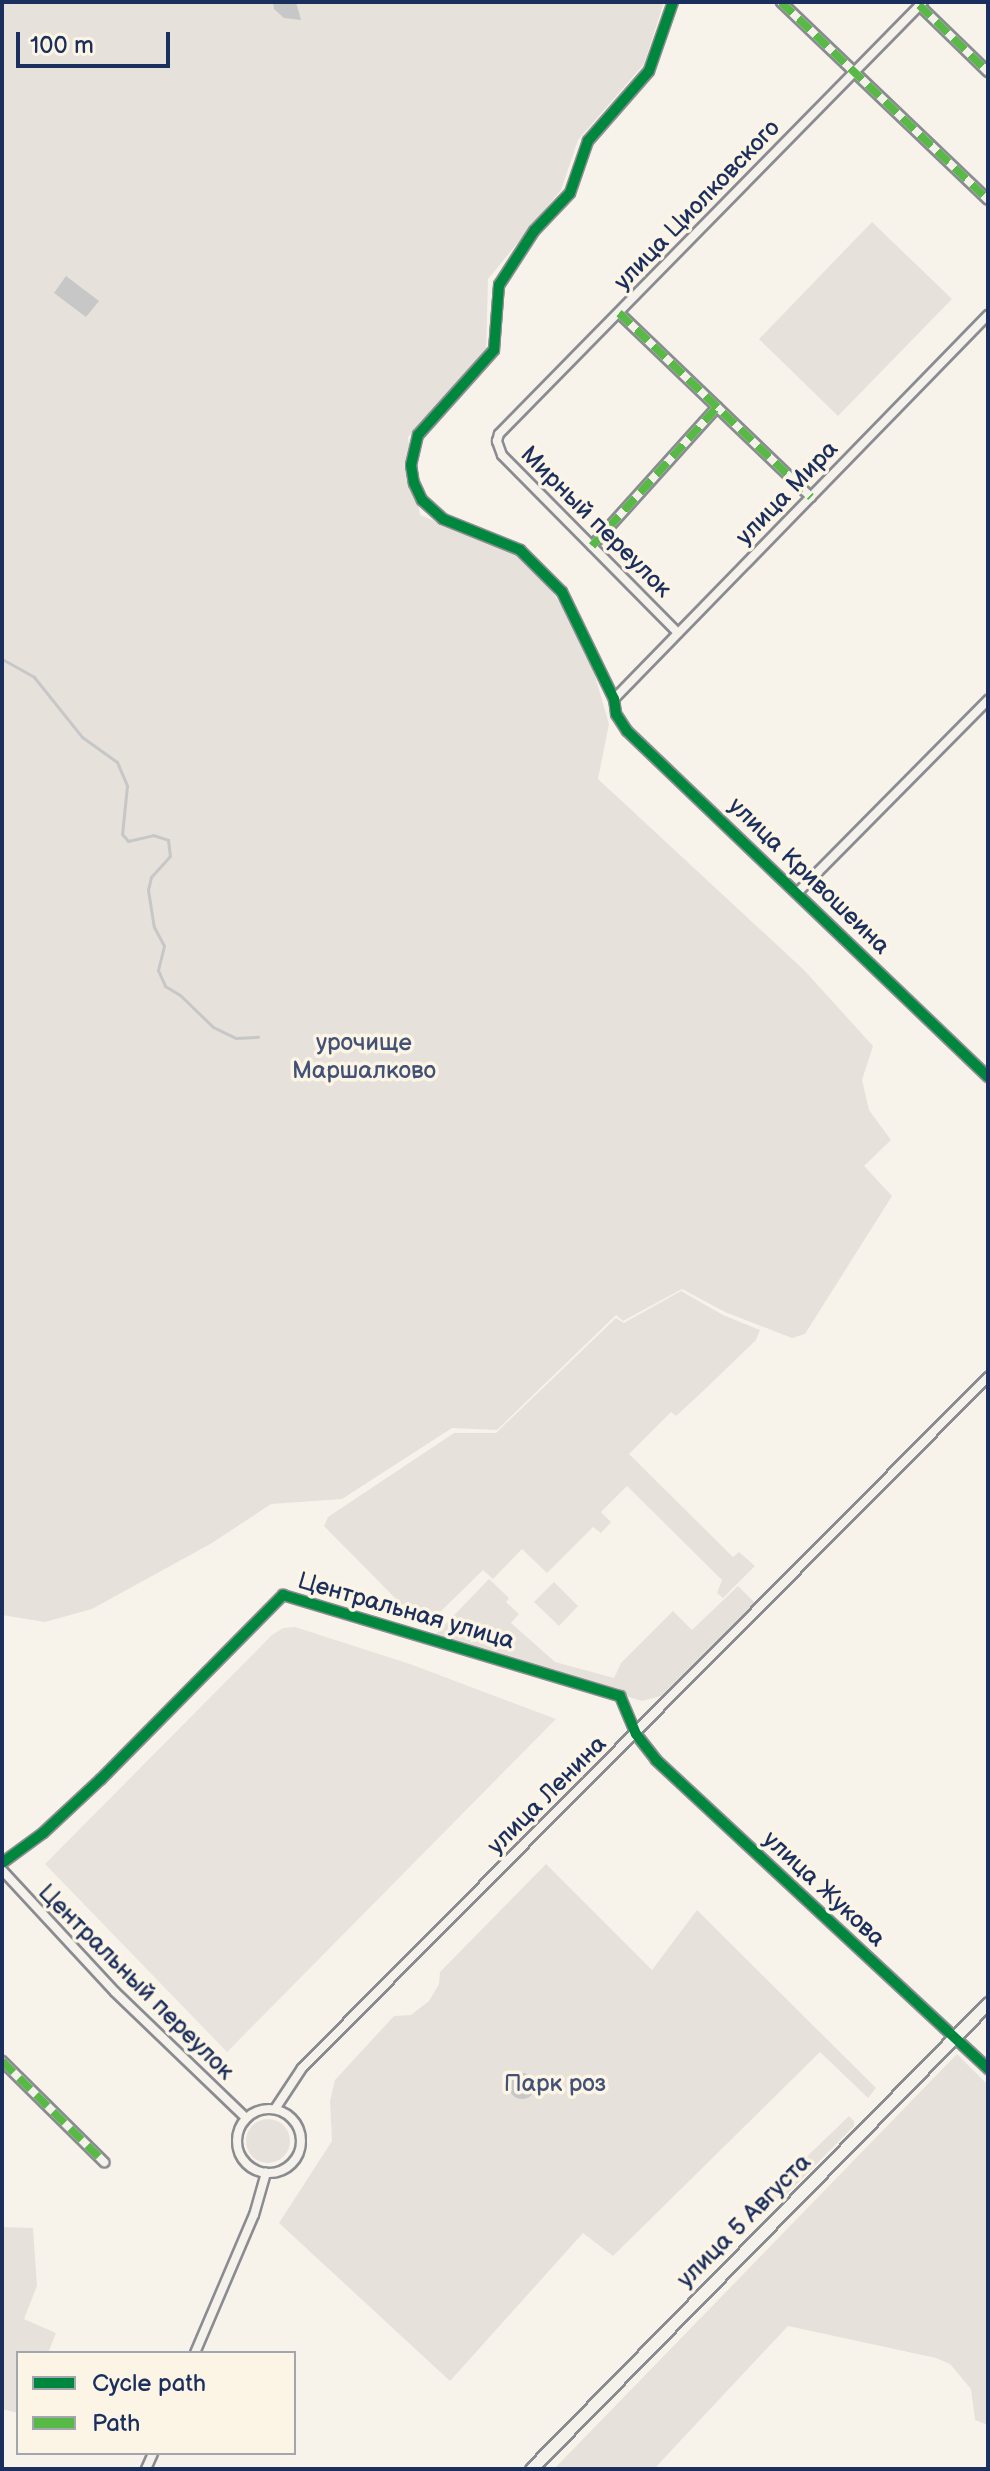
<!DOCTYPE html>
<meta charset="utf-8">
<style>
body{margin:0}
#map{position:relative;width:990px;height:2471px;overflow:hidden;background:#f7f3ea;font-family:"Balsamiq Sans",sans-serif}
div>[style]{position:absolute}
.built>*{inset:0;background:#e8e4dd}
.green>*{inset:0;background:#e6e2db}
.round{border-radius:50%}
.water>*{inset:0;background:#c7c7c7}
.stream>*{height:3px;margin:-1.5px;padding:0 1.5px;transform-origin:1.5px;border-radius:1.5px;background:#c7c7c7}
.roads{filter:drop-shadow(2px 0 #8a8c91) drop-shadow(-2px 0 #8a8c91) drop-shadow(0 2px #8a8c91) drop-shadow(0 -2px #8a8c91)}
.street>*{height:8px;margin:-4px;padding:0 4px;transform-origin:4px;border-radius:4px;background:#f5f2ec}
.street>.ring{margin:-4px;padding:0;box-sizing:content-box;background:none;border:8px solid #f5f2ec;border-radius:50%}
.secondary>*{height:11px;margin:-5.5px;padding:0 5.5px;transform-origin:5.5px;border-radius:5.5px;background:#f5f2ec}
.quiet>*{height:8px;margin-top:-4px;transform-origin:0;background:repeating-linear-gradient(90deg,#58b947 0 16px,transparent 0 24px)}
.cycleway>*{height:10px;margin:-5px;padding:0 5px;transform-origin:5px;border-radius:5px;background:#00873e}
span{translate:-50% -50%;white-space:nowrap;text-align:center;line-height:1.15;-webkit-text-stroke:7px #fcf5e5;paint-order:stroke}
.street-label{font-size:24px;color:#1b2f5e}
.park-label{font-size:24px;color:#425176}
.frame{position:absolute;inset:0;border:4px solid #1b2f5e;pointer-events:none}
.legend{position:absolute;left:16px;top:2351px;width:280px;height:104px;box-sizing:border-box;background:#fcf5e5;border:2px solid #a2a6af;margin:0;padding:10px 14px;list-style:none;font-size:24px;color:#1b2f5e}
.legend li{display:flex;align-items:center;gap:16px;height:40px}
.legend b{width:40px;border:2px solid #a2a6af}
.scale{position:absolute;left:16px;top:32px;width:154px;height:36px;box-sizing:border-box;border:4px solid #1b2f5e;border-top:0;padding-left:10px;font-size:24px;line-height:28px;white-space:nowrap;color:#1b2f5e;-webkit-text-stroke:6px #fcf5e5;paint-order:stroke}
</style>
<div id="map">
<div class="built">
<div style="clip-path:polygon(295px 1627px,410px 1664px,556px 1719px,227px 2052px,45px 1864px,272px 1635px,283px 1628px)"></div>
</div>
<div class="green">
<div style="clip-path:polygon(2px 2px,664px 2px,644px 64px,578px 140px,561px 190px,488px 279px,486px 353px,408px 437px,420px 515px,531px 561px,568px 615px,593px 669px,609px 724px,598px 779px,804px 970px,873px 1046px,862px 1080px,869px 1110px,891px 1140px,864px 1166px,892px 1196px,805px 1334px,792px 1338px,725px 1312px,682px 1289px,623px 1321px,616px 1315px,497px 1430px,452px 1428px,342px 1499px,271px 1504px,212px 1543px,92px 1609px,45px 1622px,2px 1615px)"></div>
<div style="clip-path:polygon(872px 222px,952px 299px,838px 416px,759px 339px)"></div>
<div style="clip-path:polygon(681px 1291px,723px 1315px,760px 1330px,756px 1340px,701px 1393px,676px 1416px,671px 1412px,629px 1454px,733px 1557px,739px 1552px,755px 1566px,723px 1598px,717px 1593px,722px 1580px,627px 1486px,601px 1512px,611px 1522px,601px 1533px,593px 1527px,547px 1573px,522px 1549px,493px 1579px,483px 1570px,435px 1617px,401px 1604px,324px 1526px,328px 1517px,454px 1433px,496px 1433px,616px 1318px,624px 1323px)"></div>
<div style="clip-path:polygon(489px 1579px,509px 1598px,506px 1602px,519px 1614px,511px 1623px,555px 1662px,614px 1678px,621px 1663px,673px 1611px,692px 1630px,738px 1586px,755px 1603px,661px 1696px,642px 1701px,433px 1637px)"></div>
<div style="clip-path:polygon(554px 1582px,578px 1606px,559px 1626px,534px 1602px)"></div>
<div style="clip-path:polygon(546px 1864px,652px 1970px,697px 1910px,876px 2088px,868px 2098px,820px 2052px,613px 2256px,583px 2233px,450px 2381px,279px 2223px,332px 2141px,330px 2101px,335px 2080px,394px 2016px,411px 2015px,429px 2001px,439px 1984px,440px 1972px)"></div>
<div style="clip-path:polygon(957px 2054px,988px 2085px,988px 2425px,975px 2420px,971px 2389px,950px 2364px,936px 2358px,788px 2326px,654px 2469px,554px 2469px)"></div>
<div style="clip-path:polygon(849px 2116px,854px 2121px,854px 2126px,779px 2202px,771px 2203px,769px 2193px)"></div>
<div class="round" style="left:246px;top:2119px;width:44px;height:44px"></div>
<div style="clip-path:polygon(2px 2227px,33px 2228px,37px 2286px,24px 2319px,56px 2333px,48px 2353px,18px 2353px,18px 2413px,2px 2409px)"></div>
</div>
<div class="water">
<div style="clip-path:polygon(273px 2px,296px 2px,301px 20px,284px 18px,274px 9px)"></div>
<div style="clip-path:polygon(66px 276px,99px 301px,86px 317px,54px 293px)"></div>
<div class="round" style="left:509px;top:2073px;width:26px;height:26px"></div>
</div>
<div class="stream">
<div style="left:2px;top:659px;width:37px;rotate:29deg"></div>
<div style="left:34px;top:677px;width:77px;rotate:51.3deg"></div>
<div style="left:82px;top:737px;width:43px;rotate:35.5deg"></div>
<div style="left:117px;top:762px;width:26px;rotate:67deg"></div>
<div style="left:127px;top:786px;width:48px;rotate:95.9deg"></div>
<div style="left:122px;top:834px;width:9px;rotate:49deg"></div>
<div style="left:128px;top:841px;width:26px;rotate:-13deg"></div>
<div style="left:153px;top:835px;width:16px;rotate:18deg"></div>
<div style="left:168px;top:840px;width:16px;rotate:83deg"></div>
<div style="left:170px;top:856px;width:28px;rotate:132deg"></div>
<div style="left:151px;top:877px;width:13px;rotate:103deg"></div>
<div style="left:148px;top:890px;width:37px;rotate:81deg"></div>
<div style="left:154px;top:927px;width:21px;rotate:62deg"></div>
<div style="left:164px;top:946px;width:25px;rotate:104deg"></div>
<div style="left:158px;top:970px;width:17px;rotate:66deg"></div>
<div style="left:165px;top:986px;width:17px;rotate:31deg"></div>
<div style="left:180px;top:995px;width:46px;rotate:44.1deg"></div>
<div style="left:213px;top:1027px;width:25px;rotate:26deg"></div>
<div style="left:236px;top:1038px;width:22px;rotate:-3deg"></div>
</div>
<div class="roads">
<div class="street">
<div style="left:673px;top:2px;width:73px;rotate:109.2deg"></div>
<div style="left:649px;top:71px;width:93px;rotate:131.1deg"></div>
<div style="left:588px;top:141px;width:55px;rotate:109.1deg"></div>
<div style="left:570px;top:193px;width:52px;rotate:133.5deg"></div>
<div style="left:534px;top:231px;width:64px;rotate:122.9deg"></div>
<div style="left:499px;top:285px;width:65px;rotate:94.4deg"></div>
<div style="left:494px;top:350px;width:114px;rotate:131.8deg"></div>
<div style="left:418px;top:435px;width:31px;rotate:103deg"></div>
<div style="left:411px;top:465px;width:18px;rotate:81deg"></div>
<div style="left:414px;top:483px;width:19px;rotate:65deg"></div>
<div style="left:422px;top:500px;width:28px;rotate:42deg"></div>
<div style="left:443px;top:519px;width:83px;rotate:21.9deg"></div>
<div style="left:520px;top:550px;width:59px;rotate:45deg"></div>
<div style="left:562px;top:592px;width:119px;rotate:64.1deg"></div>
<div style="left:614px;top:699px;width:15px;rotate:82deg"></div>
<div style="left:616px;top:714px;width:20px;rotate:57deg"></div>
<div style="left:627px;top:731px;width:500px;rotate:43.78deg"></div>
<div style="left:781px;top:2px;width:286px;rotate:43.7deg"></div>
<div style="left:919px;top:5px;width:96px;rotate:44.2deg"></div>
<div style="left:619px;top:313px;width:266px;rotate:43.8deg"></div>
<div style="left:592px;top:546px;width:187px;rotate:-48deg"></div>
<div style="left:678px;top:633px;width:250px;rotate:-134.7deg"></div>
<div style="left:502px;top:455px;width:15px;rotate:-110deg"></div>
<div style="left:497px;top:441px;width:7px;rotate:-74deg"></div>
<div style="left:499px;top:434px;width:605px;rotate:-45.54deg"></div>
<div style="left:614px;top:699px;width:536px;rotate:-45.76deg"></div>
<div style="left:797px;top:893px;width:272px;rotate:-45.3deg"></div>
<div style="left:2px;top:1863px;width:51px;rotate:-36.2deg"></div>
<div style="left:43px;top:1833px;width:79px;rotate:-43deg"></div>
<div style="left:101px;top:1779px;width:259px;rotate:-45.3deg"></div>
<div style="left:283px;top:1595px;width:352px;rotate:16.7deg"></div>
<div style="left:620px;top:1696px;width:41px;rotate:67.2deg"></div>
<div style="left:636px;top:1734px;width:33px;rotate:52deg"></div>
<div style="left:656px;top:1760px;width:454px;rotate:42.9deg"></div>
<div style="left:2px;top:1870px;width:166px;rotate:47.2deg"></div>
<div style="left:115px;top:1992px;width:182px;rotate:43.9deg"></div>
<div style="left:2px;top:2061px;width:144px;rotate:44.7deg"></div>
<div style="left:275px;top:2109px;width:49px;rotate:-56.6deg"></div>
<div style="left:302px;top:2068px;width:974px;rotate:-45.21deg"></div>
<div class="ring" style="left:237px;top:2109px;width:56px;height:56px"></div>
<div style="left:195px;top:2353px;width:150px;rotate:-66.9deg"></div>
<div style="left:254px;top:2215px;width:44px;rotate:-74.1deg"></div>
<div style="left:146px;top:2469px;width:17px;rotate:-66deg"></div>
</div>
<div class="secondary">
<div style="left:531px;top:2469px;width:653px;rotate:-45.56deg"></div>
</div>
</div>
<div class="quiet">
<div style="left:781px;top:2px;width:286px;rotate:43.7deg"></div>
<div style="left:919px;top:5px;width:96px;rotate:44.2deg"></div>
<div style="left:619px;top:313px;width:266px;rotate:43.8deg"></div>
<div style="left:592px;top:546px;width:187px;rotate:-48deg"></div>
<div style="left:2px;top:2061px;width:144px;rotate:44.7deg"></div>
</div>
<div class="cycleway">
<div style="left:673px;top:2px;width:73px;rotate:109.2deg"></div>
<div style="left:649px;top:71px;width:93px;rotate:131.1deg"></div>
<div style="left:588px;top:141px;width:55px;rotate:109.1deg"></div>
<div style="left:570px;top:193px;width:52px;rotate:133.5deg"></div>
<div style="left:534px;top:231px;width:64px;rotate:122.9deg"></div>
<div style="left:499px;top:285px;width:65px;rotate:94.4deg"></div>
<div style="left:494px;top:350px;width:114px;rotate:131.8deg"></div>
<div style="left:418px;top:435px;width:31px;rotate:103deg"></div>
<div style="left:411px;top:465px;width:18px;rotate:81deg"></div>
<div style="left:414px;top:483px;width:19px;rotate:65deg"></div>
<div style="left:422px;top:500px;width:28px;rotate:42deg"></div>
<div style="left:443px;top:519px;width:83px;rotate:21.9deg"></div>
<div style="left:520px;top:550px;width:59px;rotate:45deg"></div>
<div style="left:562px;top:592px;width:119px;rotate:64.1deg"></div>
<div style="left:614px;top:699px;width:15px;rotate:82deg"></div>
<div style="left:616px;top:714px;width:20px;rotate:57deg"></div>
<div style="left:627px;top:731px;width:500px;rotate:43.78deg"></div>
<div style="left:2px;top:1863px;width:51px;rotate:-36.2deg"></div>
<div style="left:43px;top:1833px;width:79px;rotate:-43deg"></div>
<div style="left:101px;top:1779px;width:259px;rotate:-45.3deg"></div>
<div style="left:283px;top:1595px;width:352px;rotate:16.7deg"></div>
<div style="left:620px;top:1696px;width:41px;rotate:67.2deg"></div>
<div style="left:636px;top:1734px;width:33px;rotate:52deg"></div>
<div style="left:656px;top:1760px;width:454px;rotate:42.9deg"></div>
</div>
<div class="street-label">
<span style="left:697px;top:205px;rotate:-46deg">улица Циолковского</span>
<span style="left:787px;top:493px;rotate:-46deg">улица Мира</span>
<span style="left:596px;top:522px;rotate:45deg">Мирный переулок</span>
<span style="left:809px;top:876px;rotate:44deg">улица Кривошеина</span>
<span style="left:406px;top:1611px;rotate:16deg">Центральная улица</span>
<span style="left:547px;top:1795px;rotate:-45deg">улица Ленина</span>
<span style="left:824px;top:1889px;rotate:43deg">улица Жукова</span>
<span style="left:136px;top:1982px;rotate:45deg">Центральный переулок</span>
<span style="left:744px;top:2221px;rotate:-45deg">улица 5 Августа</span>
</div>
<div class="park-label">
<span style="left:364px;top:1057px">урочище<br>Маршалково</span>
<span style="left:555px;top:2084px">Парк роз</span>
</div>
<div class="frame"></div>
<ul class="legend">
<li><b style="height:10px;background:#00873e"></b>Cycle path</li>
<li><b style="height:10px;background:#58b947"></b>Path</li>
</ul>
<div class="scale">100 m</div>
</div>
